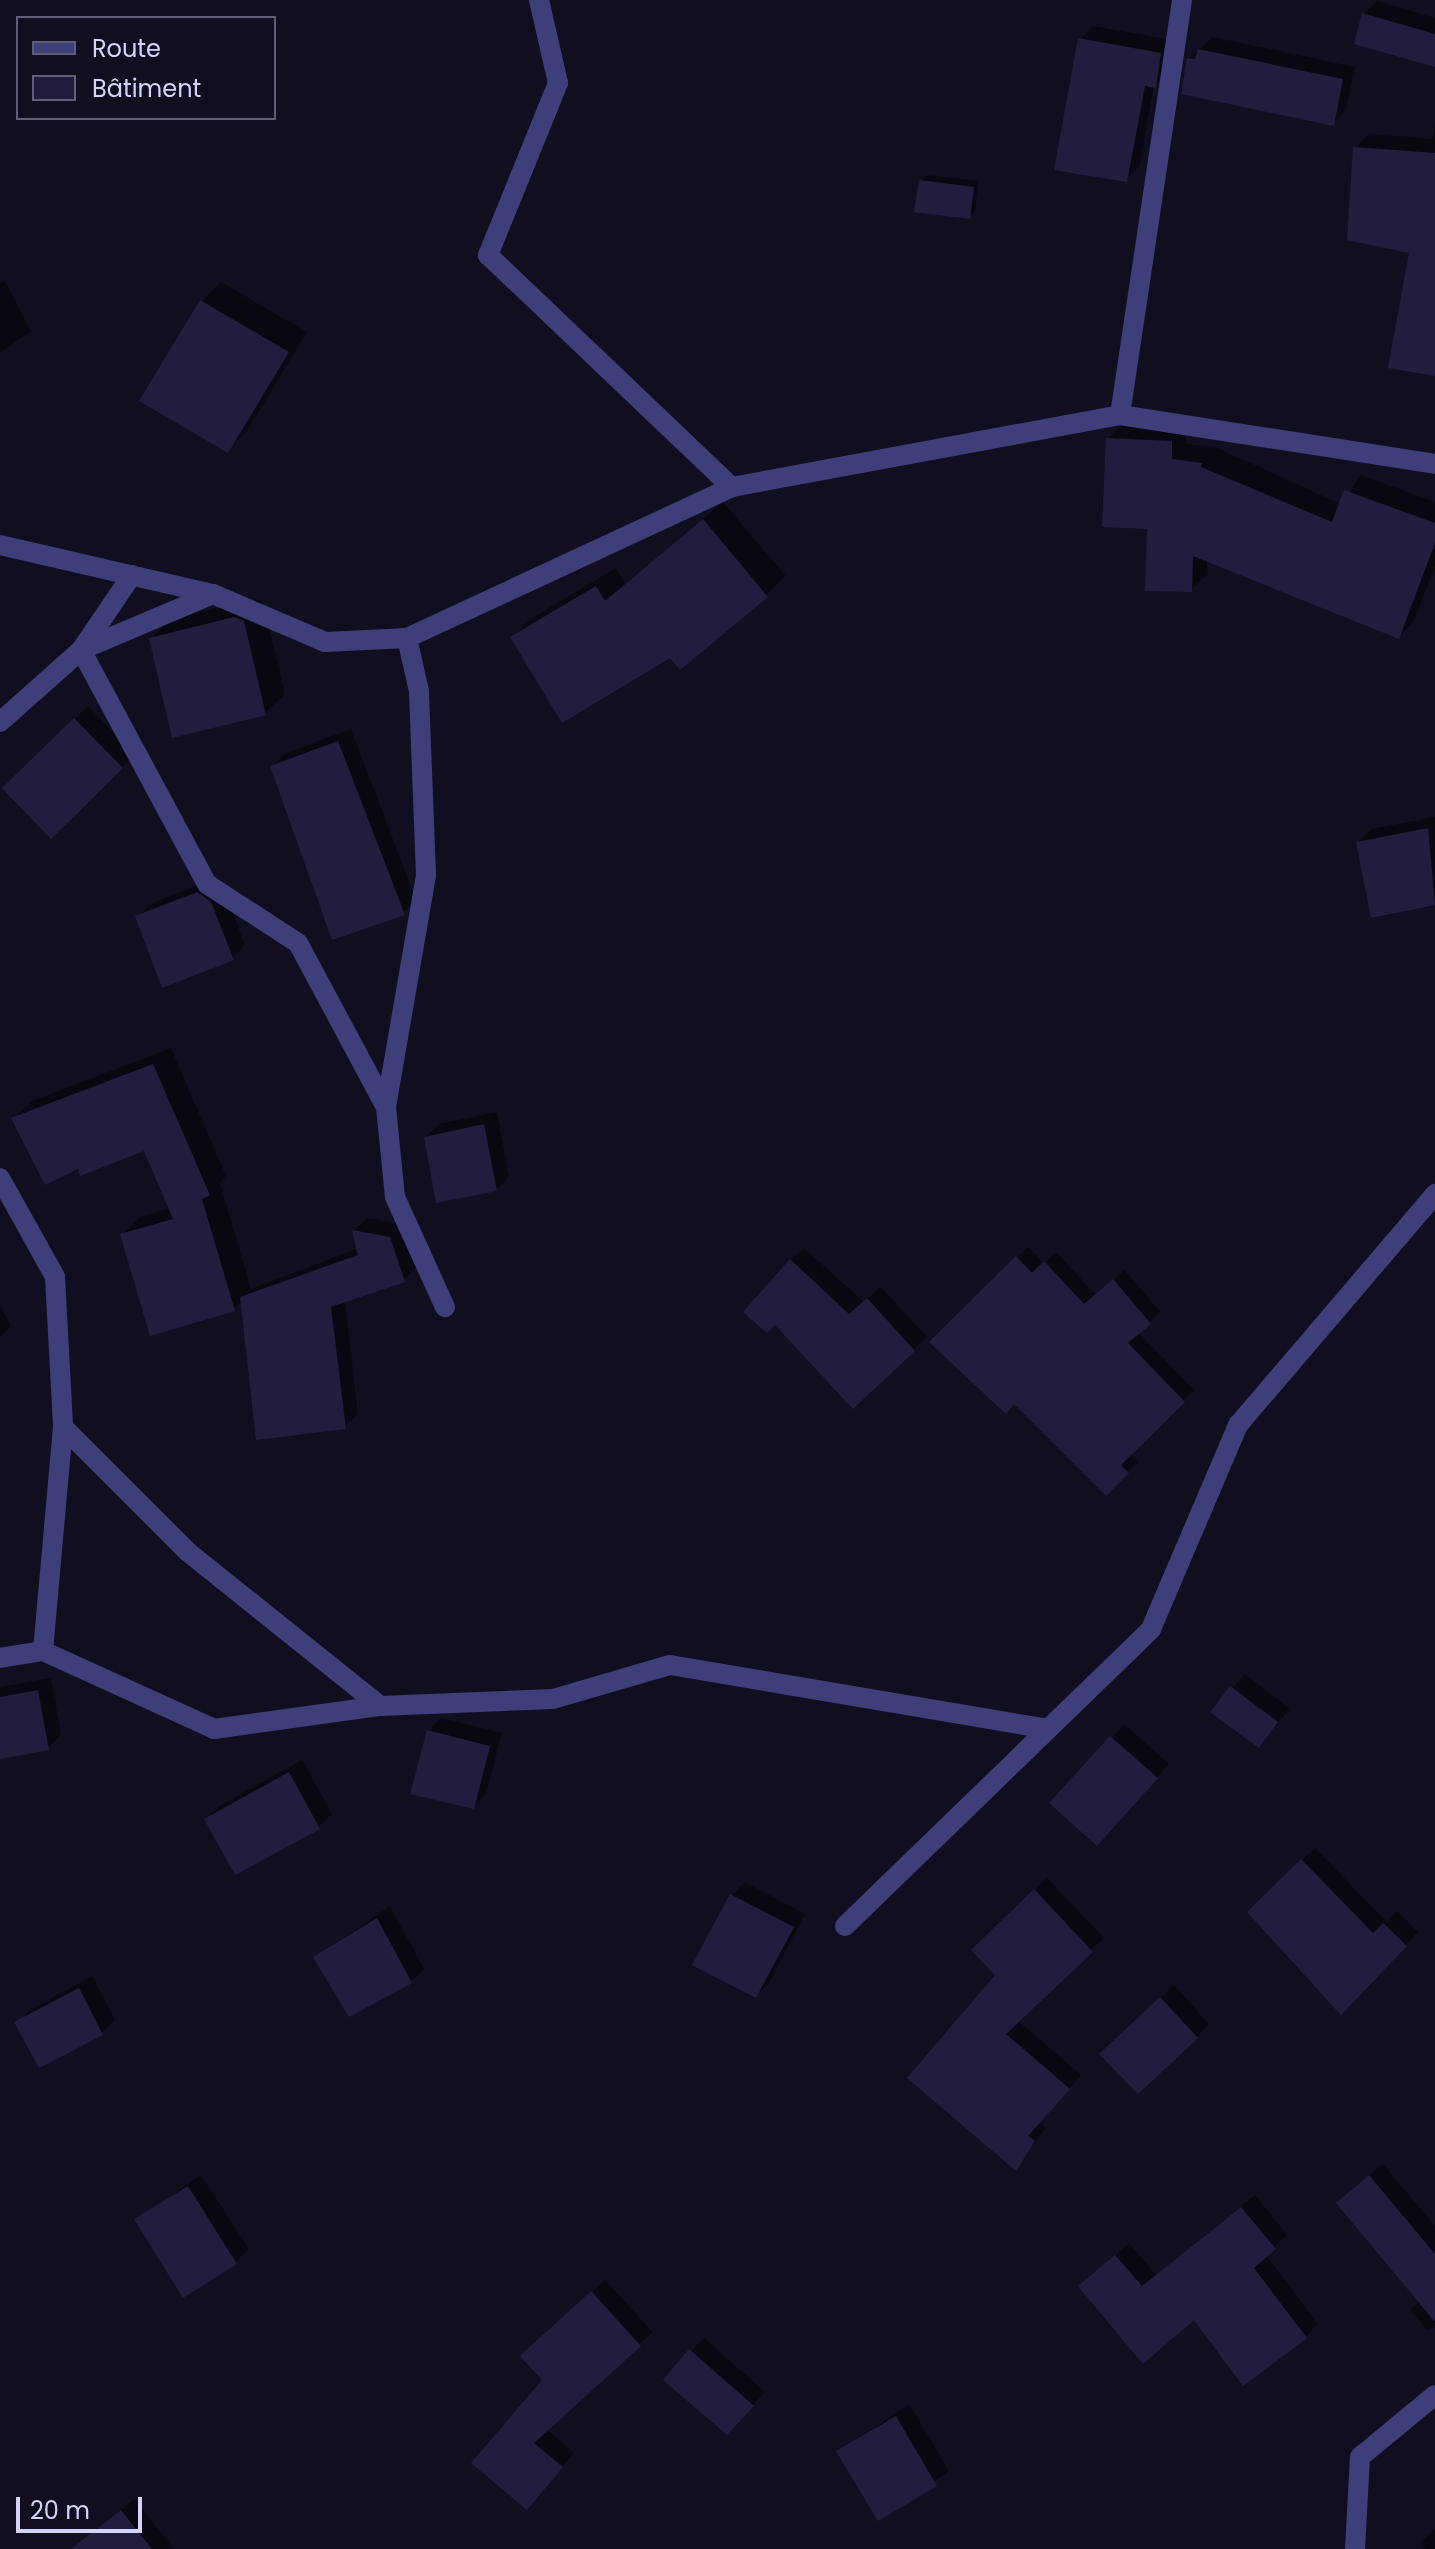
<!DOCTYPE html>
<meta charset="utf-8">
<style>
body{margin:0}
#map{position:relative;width:1435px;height:2549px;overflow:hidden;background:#110f1f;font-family:Poppins,sans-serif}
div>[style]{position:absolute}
.shadow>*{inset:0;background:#0007}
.building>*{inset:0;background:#221d3e}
.minor>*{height:20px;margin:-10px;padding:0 10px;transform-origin:10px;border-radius:10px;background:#3e3f7a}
span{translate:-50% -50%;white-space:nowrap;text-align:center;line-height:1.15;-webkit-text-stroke:6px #110f1f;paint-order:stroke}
.legend{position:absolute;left:16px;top:16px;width:260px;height:104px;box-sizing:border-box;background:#110f1f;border:2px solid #5f5d77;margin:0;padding:10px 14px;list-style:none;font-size:24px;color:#d5d2fb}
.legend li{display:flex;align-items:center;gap:16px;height:40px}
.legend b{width:40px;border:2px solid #5f5d77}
.scale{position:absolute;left:16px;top:2497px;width:126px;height:36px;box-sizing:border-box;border:4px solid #d5d2fb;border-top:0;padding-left:10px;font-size:24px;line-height:28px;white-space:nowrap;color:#d5d2fb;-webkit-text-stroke:6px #110f1f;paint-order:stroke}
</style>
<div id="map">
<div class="shadow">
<div style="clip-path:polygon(1377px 1px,1435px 18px,1435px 48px,1364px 14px)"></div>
<div style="clip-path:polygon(1093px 26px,1173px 40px,1168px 73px,1154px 87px,1139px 167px,1126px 180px,1080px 39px)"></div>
<div style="clip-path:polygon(1213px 37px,1355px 67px,1346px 110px,1333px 123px,1188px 59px)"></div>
<div style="clip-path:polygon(1435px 122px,1435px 374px,1412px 251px,1355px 148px,1369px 134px,1433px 139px)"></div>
<div style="clip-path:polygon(927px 175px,979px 181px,975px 211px,969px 217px,921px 181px)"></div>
<div style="clip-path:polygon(5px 281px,31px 331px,0 353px,0 284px)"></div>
<div style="clip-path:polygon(221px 282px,307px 332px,247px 431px,227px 451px,202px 301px)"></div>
<div style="clip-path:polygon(1124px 423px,1187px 426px,1186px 444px,1217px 448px,1341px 504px,1361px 475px,1435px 502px,1435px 566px,1414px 621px,1399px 637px,1207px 559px,1207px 574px,1191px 590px,1149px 527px,1108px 438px)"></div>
<div style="clip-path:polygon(723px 502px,786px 576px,766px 595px,670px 655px,512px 637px,532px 618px,616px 568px,625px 584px)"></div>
<div style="clip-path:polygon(255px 599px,263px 602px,285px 694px,265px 713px,151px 639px,170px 619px)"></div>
<div style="clip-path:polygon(88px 706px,135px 754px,51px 836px,4px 788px)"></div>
<div style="clip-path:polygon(351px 729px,416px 900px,403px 913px,272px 766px,286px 753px)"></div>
<div style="clip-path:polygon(1435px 817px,1435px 903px,1372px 916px,1358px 842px,1371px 829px)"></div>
<div style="clip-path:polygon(211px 880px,224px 889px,245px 945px,232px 958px,137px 917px,150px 904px)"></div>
<div style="clip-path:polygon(171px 1048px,226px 1176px,220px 1183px,251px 1289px,359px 1248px,354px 1230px,367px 1218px,403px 1224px,417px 1267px,404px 1280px,345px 1301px,358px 1414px,345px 1427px,242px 1301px,234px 1309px,122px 1235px,140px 1217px,171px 1208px,145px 1149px,79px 1166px,14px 1119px,32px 1101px)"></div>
<div style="clip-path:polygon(497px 1112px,509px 1177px,496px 1190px,426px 1137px,439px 1124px)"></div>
<div style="clip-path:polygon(1028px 1247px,1044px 1263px,1056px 1252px,1096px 1295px,1125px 1270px,1160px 1312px,1138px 1332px,1194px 1390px,1130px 1453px,1138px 1462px,1106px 1494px,1015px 1402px,931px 1342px)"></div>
<div style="clip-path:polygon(804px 1248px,864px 1302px,881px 1287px,927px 1337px,853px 1406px,791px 1260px)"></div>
<div style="clip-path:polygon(0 1305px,11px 1326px,0 1337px)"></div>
<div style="clip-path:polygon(1245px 1674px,1290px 1709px,1259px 1746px,1213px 1711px)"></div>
<div style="clip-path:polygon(51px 1678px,61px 1735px,48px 1748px,0 1757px,0 1687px)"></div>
<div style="clip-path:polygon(441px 1718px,502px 1733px,486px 1794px,473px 1807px,428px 1731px)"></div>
<div style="clip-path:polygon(1124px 1724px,1169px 1764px,1110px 1830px,1052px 1803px)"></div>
<div style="clip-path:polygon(302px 1760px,332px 1814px,319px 1827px,206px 1819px,219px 1806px)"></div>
<div style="clip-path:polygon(1315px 1848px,1387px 1922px,1397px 1911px,1418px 1932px,1341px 2012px,1249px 1912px)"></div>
<div style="clip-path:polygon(1047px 1878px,1104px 1938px,1018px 2021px,1081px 2075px,1039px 2123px,1046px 2128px,1015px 2169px,998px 1975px,973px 1950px)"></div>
<div style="clip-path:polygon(745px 1882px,805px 1914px,769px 1983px,756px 1996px,695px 1964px,732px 1895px)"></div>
<div style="clip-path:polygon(390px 1906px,424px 1969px,411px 1982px,315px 1957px)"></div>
<div style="clip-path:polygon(92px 1976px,115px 2020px,102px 2033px,17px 2023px,30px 2010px)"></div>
<div style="clip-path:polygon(1174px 1985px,1209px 2024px,1197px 2037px,1115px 2041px)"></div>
<div style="clip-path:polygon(1383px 2164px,1435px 2226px,1435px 2325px,1428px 2331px,1410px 2310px,1420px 2300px,1351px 2190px)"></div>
<div style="clip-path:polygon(201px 2175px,249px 2249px,236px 2262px,136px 2220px)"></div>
<div style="clip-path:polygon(1255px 2195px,1287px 2235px,1266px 2255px,1318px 2324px,1305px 2337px,1080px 2286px,1129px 2243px,1156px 2275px)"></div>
<div style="clip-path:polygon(605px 2280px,653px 2332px,546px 2429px,574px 2453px,539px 2494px,474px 2463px,544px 2380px,536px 2343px)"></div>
<div style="clip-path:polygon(704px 2338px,765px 2392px,739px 2420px,691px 2351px)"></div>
<div style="clip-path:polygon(909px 2404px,949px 2471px,878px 2519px,838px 2452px)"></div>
<div style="clip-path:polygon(134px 2499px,174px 2549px,74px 2549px)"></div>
<div style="clip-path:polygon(1435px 2529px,1435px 2549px,1425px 2549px,1420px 2543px)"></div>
</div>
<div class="building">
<div style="clip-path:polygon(1362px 13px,1435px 34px,1435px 67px,1354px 44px)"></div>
<div style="clip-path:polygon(1078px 38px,1161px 53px,1156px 88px,1145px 86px,1127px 182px,1054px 170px)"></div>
<div style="clip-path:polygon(1198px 49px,1343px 79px,1334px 126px,1181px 94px,1187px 58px,1195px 59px)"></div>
<div style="clip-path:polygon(1353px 147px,1435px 153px,1435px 376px,1388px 368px,1409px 253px,1347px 240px)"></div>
<div style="clip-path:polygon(919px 180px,974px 187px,970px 219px,914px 212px)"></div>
<div style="clip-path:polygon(200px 300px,289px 352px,228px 453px,139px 401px)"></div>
<div style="clip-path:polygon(1106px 438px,1172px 441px,1172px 459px,1202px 463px,1201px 467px,1332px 522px,1344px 490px,1435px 523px,1435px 543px,1399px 639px,1193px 556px,1192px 592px,1145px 591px,1147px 529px,1102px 527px)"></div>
<div style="clip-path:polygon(703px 519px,768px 597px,680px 670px,670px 658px,562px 723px,510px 637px,596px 586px,605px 601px)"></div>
<div style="clip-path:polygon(234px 617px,244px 621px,266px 715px,172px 738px,149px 638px)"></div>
<div style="clip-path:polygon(74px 718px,123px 768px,51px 839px,2px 788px)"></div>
<div style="clip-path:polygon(338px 741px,405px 915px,332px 940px,270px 766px)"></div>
<div style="clip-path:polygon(1428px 828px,1435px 905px,1371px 918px,1356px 842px)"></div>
<div style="clip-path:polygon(197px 892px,211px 902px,234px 960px,162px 988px,135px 916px)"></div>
<div style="clip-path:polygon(153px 1064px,210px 1195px,202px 1199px,235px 1311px,150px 1336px,120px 1234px,173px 1219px,144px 1151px,80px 1176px,78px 1169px,45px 1185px,11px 1118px)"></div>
<div style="clip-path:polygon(484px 1124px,497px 1191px,436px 1203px,424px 1137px)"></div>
<div style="clip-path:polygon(352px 1230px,390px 1237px,405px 1282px,331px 1307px,346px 1429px,256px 1440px,240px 1297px,358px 1255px)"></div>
<div style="clip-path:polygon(1016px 1256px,1032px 1273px,1044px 1261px,1084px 1304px,1113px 1279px,1151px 1324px,1128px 1343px,1185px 1402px,1121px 1465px,1129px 1473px,1106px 1496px,1014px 1404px,1006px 1414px,929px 1342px)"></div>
<div style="clip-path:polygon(790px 1259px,849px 1314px,867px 1298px,915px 1351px,853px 1409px,775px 1325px,767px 1333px,743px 1312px)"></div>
<div style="clip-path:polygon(1230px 1686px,1278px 1722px,1259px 1748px,1210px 1712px)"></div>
<div style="clip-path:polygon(38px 1690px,49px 1750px,0 1759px,0 1697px)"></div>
<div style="clip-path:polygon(427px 1730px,490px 1746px,474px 1809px,410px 1794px)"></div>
<div style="clip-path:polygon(1110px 1736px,1158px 1778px,1097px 1846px,1049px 1803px)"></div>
<div style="clip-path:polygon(289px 1772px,320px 1829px,235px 1875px,204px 1819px)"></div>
<div style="clip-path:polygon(1301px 1859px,1373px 1933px,1383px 1923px,1407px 1946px,1341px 2015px,1247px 1912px)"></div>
<div style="clip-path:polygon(1034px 1889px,1093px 1952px,1006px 2034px,1070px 2089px,1028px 2136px,1035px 2141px,1016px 2171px,907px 2078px,995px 1975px,971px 1950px)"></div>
<div style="clip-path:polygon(730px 1894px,794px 1927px,756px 1998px,692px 1965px)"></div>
<div style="clip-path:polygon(377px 1918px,412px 1983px,349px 2017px,313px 1957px)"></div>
<div style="clip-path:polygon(79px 1988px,103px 2035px,39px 2068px,14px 2022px)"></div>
<div style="clip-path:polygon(1160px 1997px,1198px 2038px,1138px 2094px,1099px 2054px)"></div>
<div style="clip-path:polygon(1369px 2175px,1435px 2254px,1435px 2322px,1336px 2203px)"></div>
<div style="clip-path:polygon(188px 2186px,237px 2264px,183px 2298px,134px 2219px)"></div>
<div style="clip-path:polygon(1241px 2207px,1276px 2249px,1254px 2268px,1307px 2338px,1243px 2386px,1194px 2320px,1143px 2364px,1078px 2286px,1115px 2255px,1142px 2286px)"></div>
<div style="clip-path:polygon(591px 2291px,641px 2346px,534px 2443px,563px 2467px,527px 2510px,471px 2463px,542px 2380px,520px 2356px)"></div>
<div style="clip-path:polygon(689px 2349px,754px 2406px,727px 2435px,663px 2380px)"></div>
<div style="clip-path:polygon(896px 2416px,937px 2486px,878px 2521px,836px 2451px)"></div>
<div style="clip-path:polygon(121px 2510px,152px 2549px,71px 2549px)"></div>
</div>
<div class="minor">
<div style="left:539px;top:0;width:85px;rotate:77.1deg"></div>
<div style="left:558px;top:83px;width:186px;rotate:112.1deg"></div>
<div style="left:488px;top:255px;width:337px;rotate:43.6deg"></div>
<div style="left:1120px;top:415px;width:420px;rotate:-81.5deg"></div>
<div style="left:0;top:545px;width:219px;rotate:13deg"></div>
<div style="left:213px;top:594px;width:122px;rotate:23.2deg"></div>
<div style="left:325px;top:642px;width:82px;rotate:-2.8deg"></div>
<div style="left:407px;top:638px;width:358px;rotate:-24.9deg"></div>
<div style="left:732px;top:487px;width:395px;rotate:-10.5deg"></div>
<div style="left:1120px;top:415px;width:319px;rotate:8.8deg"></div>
<div style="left:132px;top:575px;width:91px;rotate:124.2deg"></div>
<div style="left:81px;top:650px;width:266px;rotate:61.7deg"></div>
<div style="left:207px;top:884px;width:108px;rotate:33deg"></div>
<div style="left:298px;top:943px;width:186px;rotate:61.8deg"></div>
<div style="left:386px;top:1107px;width:90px;rotate:84.3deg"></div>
<div style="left:395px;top:1197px;width:121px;rotate:65.6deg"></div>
<div style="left:0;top:722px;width:108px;rotate:-41.6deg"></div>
<div style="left:81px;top:650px;width:143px;rotate:-23deg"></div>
<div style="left:386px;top:1107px;width:235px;rotate:-80.2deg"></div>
<div style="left:426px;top:875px;width:184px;rotate:-92.2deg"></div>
<div style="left:419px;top:691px;width:54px;rotate:-102.8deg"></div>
<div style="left:0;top:1178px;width:113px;rotate:60.9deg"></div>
<div style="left:55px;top:1277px;width:150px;rotate:86.9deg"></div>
<div style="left:63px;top:1427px;width:177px;rotate:45deg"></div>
<div style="left:188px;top:1552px;width:246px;rotate:38.7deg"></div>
<div style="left:43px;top:1651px;width:225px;rotate:-84.9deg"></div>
<div style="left:0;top:1658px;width:44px;rotate:-9.2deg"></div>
<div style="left:43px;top:1651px;width:188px;rotate:24.5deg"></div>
<div style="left:214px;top:1729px;width:168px;rotate:-7.9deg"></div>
<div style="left:380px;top:1706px;width:173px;rotate:-2.3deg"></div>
<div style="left:553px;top:1699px;width:122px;rotate:-16.2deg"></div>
<div style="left:670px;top:1665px;width:383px;rotate:9.6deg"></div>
<div style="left:845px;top:1926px;width:426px;rotate:-44.1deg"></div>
<div style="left:1151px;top:1629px;width:222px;rotate:-66.9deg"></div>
<div style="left:1238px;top:1425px;width:304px;rotate:-49.5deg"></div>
<div style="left:1355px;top:2549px;width:92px;rotate:-86.9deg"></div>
<div style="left:1360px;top:2457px;width:97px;rotate:-39.6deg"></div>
</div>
<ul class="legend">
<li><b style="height:10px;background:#3e3f7a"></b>Route</li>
<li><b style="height:22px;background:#221d3e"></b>Bâtiment</li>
</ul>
<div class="scale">20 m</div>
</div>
